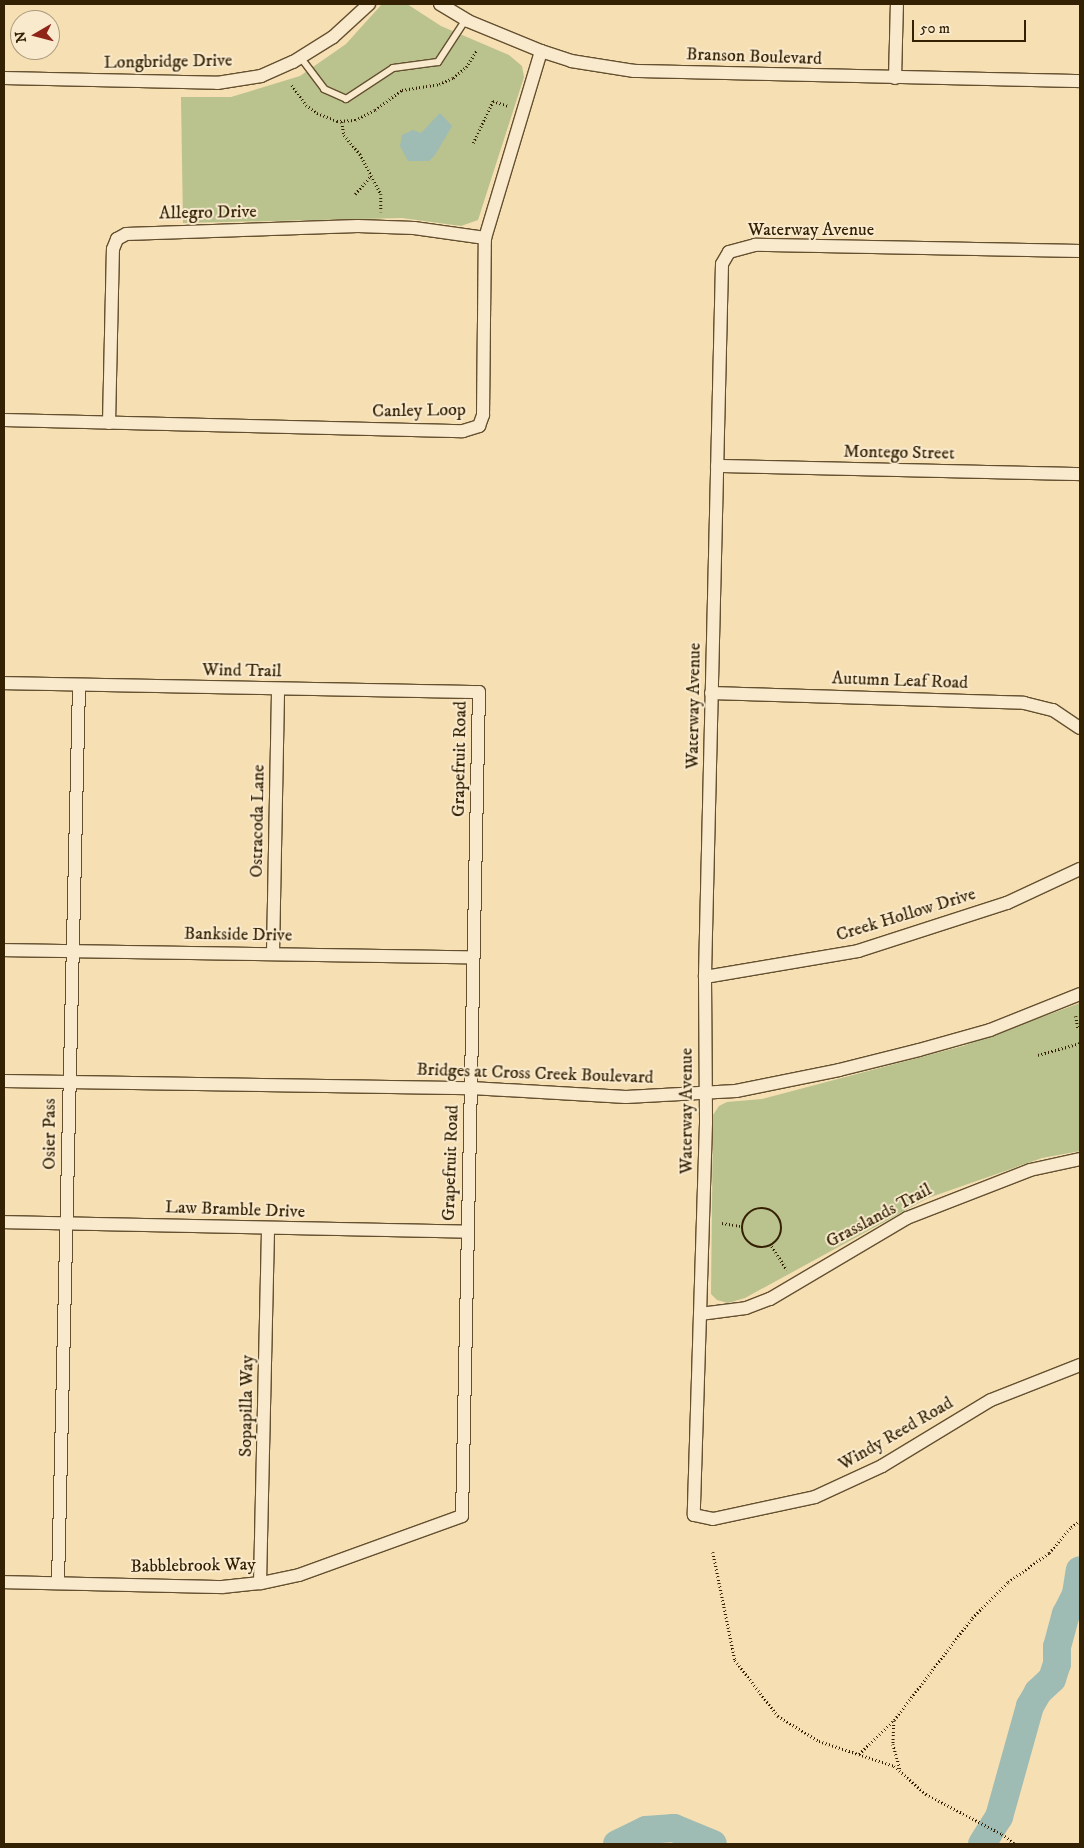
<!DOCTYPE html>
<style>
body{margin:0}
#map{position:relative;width:1084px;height:1848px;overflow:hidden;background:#f6dfb3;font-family:"IM FELL DW Pica",serif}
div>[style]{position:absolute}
.green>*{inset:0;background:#bac28e}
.water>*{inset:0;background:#9ebbb4}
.river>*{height:28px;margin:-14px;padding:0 14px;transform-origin:14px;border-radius:14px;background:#9ebbb4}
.path>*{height:2.5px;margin-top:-1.25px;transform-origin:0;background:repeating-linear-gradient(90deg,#342103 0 1px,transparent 0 3.5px)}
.path>.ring{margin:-1.25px;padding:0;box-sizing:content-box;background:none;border:2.5px solid #342103;border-radius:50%}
.roads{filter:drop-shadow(1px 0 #64502f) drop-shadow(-1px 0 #64502f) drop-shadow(0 1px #64502f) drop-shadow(0 -1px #64502f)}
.service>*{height:6px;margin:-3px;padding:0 3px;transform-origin:3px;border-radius:3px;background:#f9eace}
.minor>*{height:12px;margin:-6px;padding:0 6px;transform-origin:6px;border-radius:6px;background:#f9eace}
span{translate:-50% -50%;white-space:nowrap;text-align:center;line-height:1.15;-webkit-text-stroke:4px #f9eace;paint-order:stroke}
.street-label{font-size:18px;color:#342103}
.frame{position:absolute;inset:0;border:5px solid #342103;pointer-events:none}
.north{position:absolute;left:10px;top:10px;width:50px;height:50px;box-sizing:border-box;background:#f9eace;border:1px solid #aa9a7d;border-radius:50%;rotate:262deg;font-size:14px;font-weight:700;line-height:20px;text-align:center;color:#342103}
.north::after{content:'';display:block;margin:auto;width:18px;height:22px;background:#8f2418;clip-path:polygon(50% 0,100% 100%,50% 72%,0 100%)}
.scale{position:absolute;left:912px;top:20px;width:114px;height:22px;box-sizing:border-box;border:2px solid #342103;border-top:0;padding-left:6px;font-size:15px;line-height:18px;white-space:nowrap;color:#342103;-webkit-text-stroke:4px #f9eace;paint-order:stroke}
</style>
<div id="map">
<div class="green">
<div style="clip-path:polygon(382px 4px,407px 4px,441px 26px,509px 55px,522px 66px,524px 77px,478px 220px,461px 226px,402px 218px,183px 223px,181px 97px,231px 97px,300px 76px,346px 44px)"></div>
<div style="clip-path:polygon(1080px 1003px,1080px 1151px,1042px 1158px,928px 1198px,745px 1298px,728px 1303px,717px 1300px,711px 1294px,713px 1115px,719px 1106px,727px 1102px,762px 1099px,963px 1046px)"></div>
</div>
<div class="water">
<div style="clip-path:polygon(440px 113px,452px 126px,435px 155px,429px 161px,408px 161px,400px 146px,402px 135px,413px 130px,421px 133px)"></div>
</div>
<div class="river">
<div style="left:617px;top:1844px;width:32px;rotate:-26deg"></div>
<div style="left:646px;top:1830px;width:28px;rotate:-4deg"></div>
<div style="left:674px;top:1828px;width:42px;rotate:22.3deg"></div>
<div style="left:982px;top:1844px;width:32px;rotate:-58deg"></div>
<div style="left:999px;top:1817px;width:115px;rotate:-74.4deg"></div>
<div style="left:1030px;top:1706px;width:16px;rotate:-60deg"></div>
<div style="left:1038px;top:1692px;width:19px;rotate:-43deg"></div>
<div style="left:1052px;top:1679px;width:16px;rotate:-72deg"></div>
<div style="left:1057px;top:1664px;width:17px;rotate:-90deg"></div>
<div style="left:1057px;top:1647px;width:34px;rotate:-75deg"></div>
<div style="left:1066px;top:1614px;width:22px;rotate:-63deg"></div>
<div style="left:1076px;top:1594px;width:24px;rotate:-81deg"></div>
</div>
<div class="path">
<div style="left:292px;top:85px;width:24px;rotate:55deg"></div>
<div style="left:306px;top:105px;width:14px;rotate:36deg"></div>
<div style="left:317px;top:113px;width:22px;rotate:22deg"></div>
<div style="left:337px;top:121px;width:18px;rotate:-3deg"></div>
<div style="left:355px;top:120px;width:22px;rotate:-27deg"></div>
<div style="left:375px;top:110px;width:34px;rotate:-37deg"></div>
<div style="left:402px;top:90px;width:37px;rotate:-9deg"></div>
<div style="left:439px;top:84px;width:15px;rotate:-23deg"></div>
<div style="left:453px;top:78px;width:17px;rotate:-40deg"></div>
<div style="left:466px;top:67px;width:20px;rotate:-57deg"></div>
<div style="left:342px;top:122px;width:13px;rotate:81deg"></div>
<div style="left:344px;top:135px;width:25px;rotate:50deg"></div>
<div style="left:360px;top:154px;width:45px;rotate:62.3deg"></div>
<div style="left:381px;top:194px;width:18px;rotate:90deg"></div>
<div style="left:473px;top:143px;width:47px;rotate:-64.5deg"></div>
<div style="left:493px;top:101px;width:16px;rotate:18deg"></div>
<div style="left:355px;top:194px;width:23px;rotate:-49deg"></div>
<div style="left:1076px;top:1016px;width:13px;rotate:81deg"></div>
<div style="left:1038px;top:1055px;width:44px;rotate:-15.9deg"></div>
<div class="ring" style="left:742px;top:1208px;width:37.5px;height:37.5px"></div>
<div style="left:722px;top:1223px;width:20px;rotate:9deg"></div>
<div style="left:772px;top:1246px;width:28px;rotate:58deg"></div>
<div style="left:713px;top:1552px;width:110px;rotate:78.5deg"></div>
<div style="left:735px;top:1660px;width:71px;rotate:52.5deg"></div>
<div style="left:778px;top:1716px;width:48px;rotate:31.4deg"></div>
<div style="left:819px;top:1741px;width:79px;rotate:18.4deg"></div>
<div style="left:894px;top:1766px;width:43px;rotate:41.2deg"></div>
<div style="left:926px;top:1794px;width:86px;rotate:27.8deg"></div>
<div style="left:1002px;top:1834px;width:16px;rotate:38deg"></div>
<div style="left:894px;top:1721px;width:23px;rotate:92deg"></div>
<div style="left:893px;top:1744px;width:26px;rotate:74deg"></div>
<div style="left:859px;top:1754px;width:49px;rotate:-44.2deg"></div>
<div style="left:894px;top:1720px;width:128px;rotate:-52.6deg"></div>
<div style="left:972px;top:1618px;width:51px;rotate:-45deg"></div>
<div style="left:1008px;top:1582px;width:50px;rotate:-35.3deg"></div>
<div style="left:1049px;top:1553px;width:34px;rotate:-50deg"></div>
<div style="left:1071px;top:1527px;width:11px;rotate:-34deg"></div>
</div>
<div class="roads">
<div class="service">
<div style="left:301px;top:58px;width:39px;rotate:53deg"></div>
<div style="left:324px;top:89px;width:24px;rotate:24deg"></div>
<div style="left:346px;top:99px;width:56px;rotate:-33.4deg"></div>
<div style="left:393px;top:68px;width:45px;rotate:-7.6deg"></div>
<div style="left:438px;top:62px;width:51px;rotate:-56.9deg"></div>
</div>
<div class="minor">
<div style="left:440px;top:4px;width:33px;rotate:31deg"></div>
<div style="left:468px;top:21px;width:79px;rotate:22.3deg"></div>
<div style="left:541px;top:51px;width:32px;rotate:18deg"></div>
<div style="left:571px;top:61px;width:64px;rotate:9deg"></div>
<div style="left:634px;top:71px;width:446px;rotate:1.3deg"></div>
<div style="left:4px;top:78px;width:213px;rotate:1.3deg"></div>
<div style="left:217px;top:83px;width:45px;rotate:-9deg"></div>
<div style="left:261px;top:76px;width:35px;rotate:-24deg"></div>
<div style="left:293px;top:62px;width:47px;rotate:-32deg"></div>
<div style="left:333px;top:37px;width:49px;rotate:-42.5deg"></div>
<div style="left:895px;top:78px;width:74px;rotate:-88.5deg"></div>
<div style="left:1080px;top:251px;width:325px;rotate:-178.9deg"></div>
<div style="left:755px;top:245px;width:27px;rotate:165deg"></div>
<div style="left:729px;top:252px;width:14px;rotate:120deg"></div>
<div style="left:722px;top:264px;width:713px;rotate:91.37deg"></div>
<div style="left:705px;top:977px;width:146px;rotate:89.6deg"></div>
<div style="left:706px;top:1123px;width:392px;rotate:91.8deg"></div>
<div style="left:694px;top:1515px;width:19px;rotate:12deg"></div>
<div style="left:713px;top:1519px;width:104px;rotate:-12.2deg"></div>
<div style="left:815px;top:1497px;width:74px;rotate:-24.8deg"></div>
<div style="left:882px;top:1466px;width:127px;rotate:-31.2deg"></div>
<div style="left:991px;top:1400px;width:96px;rotate:-21.5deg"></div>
<div style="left:4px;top:420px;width:459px;rotate:1.4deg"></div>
<div style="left:463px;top:431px;width:17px;rotate:-17deg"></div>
<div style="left:479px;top:426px;width:12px;rotate:-70deg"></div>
<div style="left:483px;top:415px;width:177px;rotate:-89.4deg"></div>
<div style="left:485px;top:238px;width:195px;rotate:-73.3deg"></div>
<div style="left:109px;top:423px;width:174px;rotate:-88.7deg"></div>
<div style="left:113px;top:249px;width:11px;rotate:-68deg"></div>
<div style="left:117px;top:239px;width:10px;rotate:-29deg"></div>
<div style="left:126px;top:234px;width:232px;rotate:-2deg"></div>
<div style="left:358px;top:226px;width:56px;rotate:2deg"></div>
<div style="left:414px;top:228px;width:72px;rotate:8deg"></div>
<div style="left:717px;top:466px;width:363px;rotate:1.3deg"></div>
<div style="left:4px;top:683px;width:475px;rotate:1.1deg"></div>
<div style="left:479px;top:692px;width:824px;rotate:91.18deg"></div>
<div style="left:462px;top:1516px;width:173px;rotate:160.1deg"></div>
<div style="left:299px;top:1575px;width:40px;rotate:168deg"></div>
<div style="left:260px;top:1583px;width:38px;rotate:174deg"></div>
<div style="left:222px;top:1587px;width:218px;rotate:-178.7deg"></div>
<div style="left:711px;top:693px;width:313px;rotate:1.8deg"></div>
<div style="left:1024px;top:703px;width:30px;rotate:14deg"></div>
<div style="left:1053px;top:710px;width:32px;rotate:34deg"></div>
<div style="left:4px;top:950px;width:468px;rotate:0.9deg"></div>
<div style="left:273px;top:953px;width:264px;rotate:-88.9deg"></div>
<div style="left:705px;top:977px;width:155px;rotate:-9.6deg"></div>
<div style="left:858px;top:951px;width:157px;rotate:-17.9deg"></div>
<div style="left:1007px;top:903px;width:81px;rotate:-25deg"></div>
<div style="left:4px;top:1081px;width:467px;rotate:0.9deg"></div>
<div style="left:471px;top:1088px;width:155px;rotate:3.3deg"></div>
<div style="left:626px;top:1097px;width:110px;rotate:-3.1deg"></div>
<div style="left:736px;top:1091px;width:105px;rotate:-11.5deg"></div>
<div style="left:839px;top:1070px;width:82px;rotate:-14deg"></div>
<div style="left:919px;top:1050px;width:74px;rotate:-15.7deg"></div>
<div style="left:990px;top:1030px;width:97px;rotate:-21.8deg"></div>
<div style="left:4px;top:1222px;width:462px;rotate:1.2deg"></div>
<div style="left:700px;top:1314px;width:46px;rotate:-7.4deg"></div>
<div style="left:746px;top:1308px;width:26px;rotate:-21deg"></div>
<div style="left:770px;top:1299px;width:159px;rotate:-30.6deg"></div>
<div style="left:907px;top:1218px;width:132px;rotate:-21.3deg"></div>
<div style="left:1030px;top:1170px;width:51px;rotate:-12.4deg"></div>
<div style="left:58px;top:1583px;width:898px;rotate:-88.66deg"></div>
<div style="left:260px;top:1583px;width:354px;rotate:-88.7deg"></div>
</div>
</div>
<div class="street-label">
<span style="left:754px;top:57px;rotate:2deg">Branson Boulevard</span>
<span style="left:168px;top:62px;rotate:-1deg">Longbridge Drive</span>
<span style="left:208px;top:213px;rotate:-1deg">Allegro Drive</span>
<span style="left:811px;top:230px">Waterway Avenue</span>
<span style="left:419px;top:411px;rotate:-1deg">Canley Loop</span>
<span style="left:899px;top:453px;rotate:1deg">Montego Street</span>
<span style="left:242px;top:671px;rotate:1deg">Wind Trail</span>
<span style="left:900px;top:681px;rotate:2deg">Autumn Leaf Road</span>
<span style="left:694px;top:706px;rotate:-89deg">Waterway Avenue</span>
<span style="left:460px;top:759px;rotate:-89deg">Grapefruit Road</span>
<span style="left:258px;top:821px;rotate:-89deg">Ostracoda Lane</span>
<span style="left:906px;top:915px;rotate:-17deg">Creek Hollow Drive</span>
<span style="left:238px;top:935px;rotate:1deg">Bankside Drive</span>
<span style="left:535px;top:1074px;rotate:2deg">Bridges at Cross Creek Boulevard</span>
<span style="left:687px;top:1111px;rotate:-90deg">Waterway Avenue</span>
<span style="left:50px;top:1134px;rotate:-90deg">Osier Pass</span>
<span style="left:451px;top:1163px;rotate:-88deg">Grapefruit Road</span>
<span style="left:235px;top:1210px;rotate:2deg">Law Bramble Drive</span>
<span style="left:879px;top:1216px;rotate:-28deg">Grasslands Trail</span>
<span style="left:247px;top:1406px;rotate:-89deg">Sopapilla Way</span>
<span style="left:896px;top:1434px;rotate:-30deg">Windy Reed Road</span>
<span style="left:193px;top:1566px;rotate:-1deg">Babblebrook Way</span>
</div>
<div class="frame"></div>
<div class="north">N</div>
<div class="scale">50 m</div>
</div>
